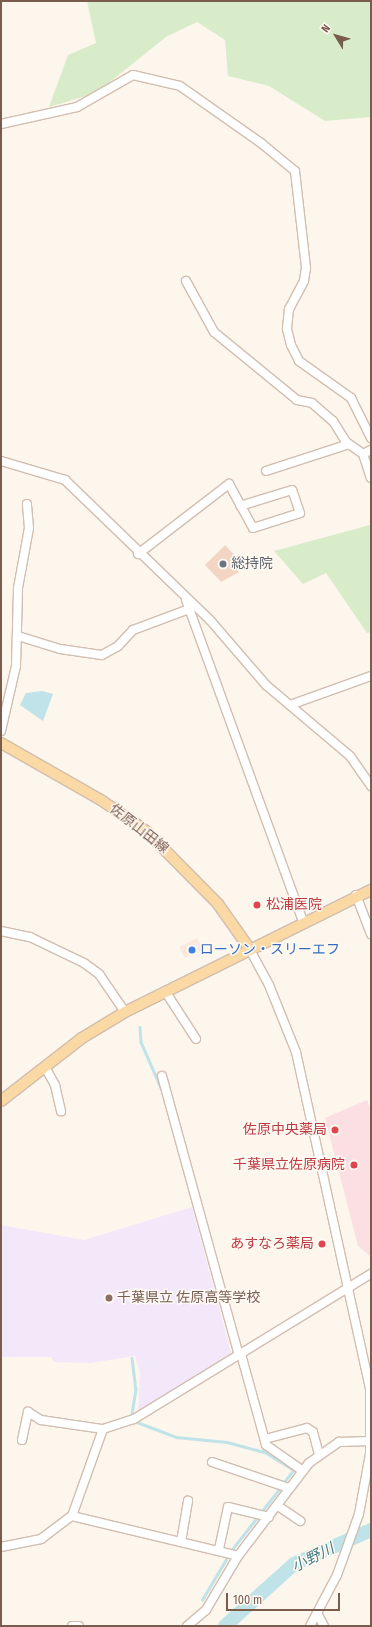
<!DOCTYPE html>
<meta charset="utf-8">
<style>
body{margin:0}
#map{position:relative;width:372px;height:1627px;overflow:hidden;background:#fdf6ec;font-family:"Fira Sans Condensed","Noto Sans JP",sans-serif}
div>[style]{position:absolute}
.commercial>*{inset:0;background:#fde8e0}
.education>*{inset:0;background:#f3e8fa}
.medical>*{inset:0;background:#fbdfe3}
.green>*{inset:0;background:#d8ecc9}
.water>*{inset:0;background:#bfe3e8}
.stream>*{height:2.5px;margin:-1.25px;padding:0 1.25px;transform-origin:1.25px;border-radius:1.25px;background:#bfe3e8}
.river>*{height:14px;margin:-7px;padding:0 7px;transform-origin:7px;border-radius:7px;background:#bfe3e8}
.building>*{inset:0;background:#f3d5c3}
.roads{filter:drop-shadow(1px 0 #d1beb0) drop-shadow(-1px 0 #d1beb0) drop-shadow(0 1px #d1beb0) drop-shadow(0 -1px #d1beb0)}
.minor>*{height:8px;margin:-4px;padding:0 4px;transform-origin:4px;border-radius:4px;background:#fff}
.major>*{height:10px;margin:-5px;padding:0 5px;transform-origin:5px;border-radius:5px;background:#fbd9a5}
.dots>*{width:11px;height:11px;translate:-50% -50%;box-sizing:border-box;border:2px solid #fffaf3;border-radius:50%}
span{translate:-50% -50%;white-space:nowrap;text-align:center;line-height:1.15;-webkit-text-stroke:3px #fffaf3;paint-order:stroke}
.worship-label{font-size:14px;color:#5b616d}
.left{translate:0 -50%;text-align:left}
.street-label{font-size:14px;color:#7a5c4d}
.health-label{font-size:14px;color:#be3a42}
.right{translate:-100% -50%;text-align:right}
.shop-label{font-size:14px;color:#366cbe}
.education-label{font-size:14px;color:#785e54}
.water-label{font-size:15px;color:#437c86;font-style:italic}
.frame{position:absolute;inset:0;border:2px solid #7a5c4d;pointer-events:none}
.north{position:absolute;left:316px;top:16px;width:40px;height:40px;-webkit-text-stroke:3px #fffaf3;paint-order:stroke;rotate:307deg;font-size:11px;font-weight:700;line-height:16px;text-align:center;color:#7a5c4d}
.north::after{content:'';display:block;margin:auto;width:14px;height:18px;background:#7a5c4d;clip-path:polygon(50% 0,100% 100%,50% 72%,0 100%)}
.scale{position:absolute;left:226px;top:1593px;width:114px;height:18px;box-sizing:border-box;border:2px solid #7a5c4d;border-top:0;padding-left:5px;font-size:12px;line-height:14px;white-space:nowrap;color:#7a5c4d;-webkit-text-stroke:3px #fffaf3;paint-order:stroke}
</style>
<div id="map">
<div class="commercial">
<div style="clip-path:polygon(197px 938px,203px 949px,185px 958px,179px 947px)"></div>
</div>
<div class="education">
<div style="clip-path:polygon(192px 1207px,232px 1356px,138px 1411px,140px 1372px,135px 1356px,91px 1363px,54px 1362px,51px 1357px,1px 1357px,1px 1225px,84px 1240px)"></div>
</div>
<div class="medical">
<div style="clip-path:polygon(367px 1100px,371px 1111px,371px 1257px,358px 1246px,325px 1118px)"></div>
</div>
<div class="green">
<div style="clip-path:polygon(87px 1px,371px 1px,371px 117px,325px 121px,269px 86px,228px 76px,225px 40px,197px 22px,166px 37px,96px 93px,49px 107px,68px 55px,96px 43px)"></div>
<div style="clip-path:polygon(370px 525px,371px 632px,367px 633px,326px 573px,303px 584px,274px 551px)"></div>
</div>
<div class="water">
<div style="clip-path:polygon(42px 691px,53px 694px,43px 721px,20px 705px,26px 693px)"></div>
</div>
<div class="stream">
<div style="left:140px;top:1027px;width:15px;rotate:86deg"></div>
<div style="left:141px;top:1042px;width:52px;rotate:66.4deg"></div>
<div style="left:132px;top:1358px;width:31px;rotate:83deg"></div>
<div style="left:136px;top:1389px;width:25px;rotate:99deg"></div>
<div style="left:132px;top:1414px;width:9px;rotate:58deg"></div>
<div style="left:137px;top:1422px;width:42px;rotate:21deg"></div>
<div style="left:176px;top:1437px;width:51px;rotate:5.6deg"></div>
<div style="left:227px;top:1442px;width:38px;rotate:15deg"></div>
<div style="left:263px;top:1445px;width:7px;rotate:74deg"></div>
<div style="left:265px;top:1452px;width:34px;rotate:32deg"></div>
<div style="left:294px;top:1470px;width:18px;rotate:128deg"></div>
<div style="left:230px;top:1552px;width:81px;rotate:-52deg"></div>
<div style="left:202px;top:1600px;width:51px;rotate:-59.4deg"></div>
</div>
<div class="river">
<div style="left:225px;top:1626px;width:93px;rotate:-41.9deg"></div>
<div style="left:294px;top:1564px;width:84px;rotate:-23.8deg"></div>
</div>
<div class="building">
<div style="clip-path:polygon(225px 545px,241px 562px,236px 568px,239px 572px,221px 582px,205px 565px)"></div>
</div>
<div class="roads">
<div class="minor">
<div style="left:1px;top:124px;width:78px;rotate:-12.6deg"></div>
<div style="left:77px;top:107px;width:64px;rotate:-29.7deg"></div>
<div style="left:133px;top:75px;width:48px;rotate:13.2deg"></div>
<div style="left:180px;top:86px;width:99px;rotate:35.1deg"></div>
<div style="left:261px;top:143px;width:44px;rotate:39.5deg"></div>
<div style="left:295px;top:171px;width:98px;rotate:83.5deg"></div>
<div style="left:306px;top:268px;width:13px;rotate:99deg"></div>
<div style="left:304px;top:281px;width:32px;rotate:118deg"></div>
<div style="left:289px;top:309px;width:20px;rotate:96deg"></div>
<div style="left:287px;top:329px;width:16px;rotate:76deg"></div>
<div style="left:291px;top:345px;width:18px;rotate:63deg"></div>
<div style="left:299px;top:361px;width:64px;rotate:35.4deg"></div>
<div style="left:351px;top:398px;width:45px;rotate:63.4deg"></div>
<div style="left:186px;top:281px;width:58px;rotate:61.2deg"></div>
<div style="left:214px;top:332px;width:107px;rotate:39.3deg"></div>
<div style="left:297px;top:400px;width:15px;rotate:11deg"></div>
<div style="left:312px;top:403px;width:28px;rotate:41deg"></div>
<div style="left:333px;top:421px;width:25px;rotate:58deg"></div>
<div style="left:346px;top:442px;width:21px;rotate:35deg"></div>
<div style="left:363px;top:454px;width:25px;rotate:72deg"></div>
<div style="left:363px;top:454px;width:9px;rotate:-27deg"></div>
<div style="left:1px;top:461px;width:67px;rotate:16.5deg"></div>
<div style="left:65px;top:480px;width:202px;rotate:44deg"></div>
<div style="left:210px;top:620px;width:86px;rotate:49.3deg"></div>
<div style="left:266px;top:685px;width:110px;rotate:40.2deg"></div>
<div style="left:350px;top:756px;width:37px;rotate:55deg"></div>
<div style="left:266px;top:471px;width:87px;rotate:-18deg"></div>
<div style="left:138px;top:554px;width:115px;rotate:-37.6deg"></div>
<div style="left:229px;top:484px;width:50px;rotate:61.4deg"></div>
<div style="left:253px;top:528px;width:49px;rotate:-17.7deg"></div>
<div style="left:300px;top:513px;width:24px;rotate:-109deg"></div>
<div style="left:292px;top:490px;width:54px;rotate:162.9deg"></div>
<div style="left:186px;top:600px;width:342px;rotate:70deg"></div>
<div style="left:18px;top:636px;width:44px;rotate:17.2deg"></div>
<div style="left:60px;top:649px;width:42px;rotate:8.1deg"></div>
<div style="left:102px;top:655px;width:18px;rotate:-29deg"></div>
<div style="left:118px;top:646px;width:22px;rotate:-47deg"></div>
<div style="left:133px;top:630px;width:60px;rotate:-20.6deg"></div>
<div style="left:290px;top:705px;width:86px;rotate:-19.7deg"></div>
<div style="left:1px;top:731px;width:67px;rotate:-77deg"></div>
<div style="left:16px;top:666px;width:78px;rotate:-88.5deg"></div>
<div style="left:18px;top:588px;width:61px;rotate:-79.6deg"></div>
<div style="left:29px;top:528px;width:24px;rotate:-95deg"></div>
<div style="left:356px;top:895px;width:42px;rotate:69deg"></div>
<div style="left:1px;top:931px;width:30px;rotate:12deg"></div>
<div style="left:30px;top:937px;width:60px;rotate:25.7deg"></div>
<div style="left:84px;top:963px;width:19px;rotate:36deg"></div>
<div style="left:99px;top:974px;width:46px;rotate:55.6deg"></div>
<div style="left:249px;top:948px;width:42px;rotate:61.6deg"></div>
<div style="left:269px;top:985px;width:72px;rotate:68.1deg"></div>
<div style="left:296px;top:1052px;width:345px;rotate:77.6deg"></div>
<div style="left:370px;top:1389px;width:65px;rotate:90deg"></div>
<div style="left:370px;top:1454px;width:61px;rotate:100.4deg"></div>
<div style="left:359px;top:1514px;width:65px;rotate:109.8deg"></div>
<div style="left:337px;top:1575px;width:58px;rotate:117.9deg"></div>
<div style="left:165px;top:991px;width:57px;rotate:57.1deg"></div>
<div style="left:45px;top:1067px;width:21px;rotate:61deg"></div>
<div style="left:55px;top:1085px;width:27px;rotate:77deg"></div>
<div style="left:162px;top:1076px;width:289px;rotate:74.6deg"></div>
<div style="left:241px;top:1354px;width:94px;rotate:74.6deg"></div>
<div style="left:266px;top:1445px;width:45px;rotate:35.1deg"></div>
<div style="left:265px;top:1439px;width:43px;rotate:-14.7deg"></div>
<div style="left:307px;top:1428px;width:7px;rotate:34deg"></div>
<div style="left:313px;top:1432px;width:23px;rotate:75deg"></div>
<div style="left:22px;top:1440px;width:29px;rotate:-78deg"></div>
<div style="left:28px;top:1412px;width:15px;rotate:32deg"></div>
<div style="left:41px;top:1420px;width:63px;rotate:8.3deg"></div>
<div style="left:212px;top:1462px;width:81px;rotate:18.7deg"></div>
<div style="left:278px;top:1506px;width:27px;rotate:34deg"></div>
<div style="left:72px;top:1516px;width:171px;rotate:13.5deg"></div>
<div style="left:181px;top:1542px;width:42px;rotate:-80.3deg"></div>
<div style="left:1px;top:1547px;width:41px;rotate:-11.3deg"></div>
<div style="left:41px;top:1539px;width:39px;rotate:-37deg"></div>
<div style="left:72px;top:1516px;width:92px;rotate:-70.4deg"></div>
<div style="left:103px;top:1429px;width:33px;rotate:-18deg"></div>
<div style="left:134px;top:1419px;width:278px;rotate:-31.5deg"></div>
<div style="left:219px;top:1549px;width:43px;rotate:-77.9deg"></div>
<div style="left:228px;top:1507px;width:42px;rotate:13.7deg"></div>
<div style="left:317px;top:1613px;width:15px;rotate:62deg"></div>
<div style="left:72px;top:1626px;width:7px"></div>
<div style="left:187px;top:1626px;width:25px;rotate:-40deg"></div>
<div style="left:206px;top:1610px;width:63px;rotate:-59.3deg"></div>
<div style="left:238px;top:1556px;width:117px;rotate:-52.6deg"></div>
<div style="left:309px;top:1463px;width:37px;rotate:-35deg"></div>
<div style="left:339px;top:1442px;width:32px;rotate:-2deg"></div>
</div>
<div class="major">
<div style="left:1px;top:743px;width:115px;rotate:29.7deg"></div>
<div style="left:101px;top:800px;width:55px;rotate:34.6deg"></div>
<div style="left:146px;top:831px;width:103px;rotate:45.4deg"></div>
<div style="left:218px;top:904px;width:54px;rotate:54.8deg"></div>
<div style="left:1px;top:1101px;width:103px;rotate:-37.9deg"></div>
<div style="left:82px;top:1038px;width:50px;rotate:-31.2deg"></div>
<div style="left:125px;top:1012px;width:275px;rotate:-26.4deg"></div>
</div>
</div>
<div class="dots">
<div style="left:223px;top:564px;background:#6b7280"></div>
<div style="left:257px;top:905px;background:#e0444e"></div>
<div style="left:192px;top:950px;background:#3f7fe0"></div>
<div style="left:335px;top:1130px;background:#e0444e"></div>
<div style="left:354px;top:1165px;background:#e0444e"></div>
<div style="left:322px;top:1244px;background:#e0444e"></div>
<div style="left:109px;top:1298px;background:#8d6e63"></div>
</div>
<div class="worship-label">
<span class="left" style="left:231px;top:564px">総持院</span>
</div>
<div class="street-label">
<span style="left:139px;top:829px;rotate:38deg">佐原山田線</span>
</div>
<div class="health-label">
<span class="left" style="left:266px;top:905px">松浦医院</span>
<span class="right" style="left:327px;top:1130px">佐原中央薬局</span>
<span class="right" style="left:345px;top:1165px">千葉県立佐原病院</span>
<span class="right" style="left:314px;top:1244px">あすなろ薬局</span>
</div>
<div class="shop-label">
<span class="left" style="left:200px;top:950px">ローソン・スリーエフ</span>
</div>
<div class="education-label">
<span class="left" style="left:117px;top:1298px">千葉県立 佐原高等学校</span>
</div>
<div class="water-label">
<span style="left:313px;top:1558px;rotate:-27deg">小野川</span>
</div>
<div class="frame"></div>
<div class="north">N</div>
<div class="scale">100 m</div>
</div>
